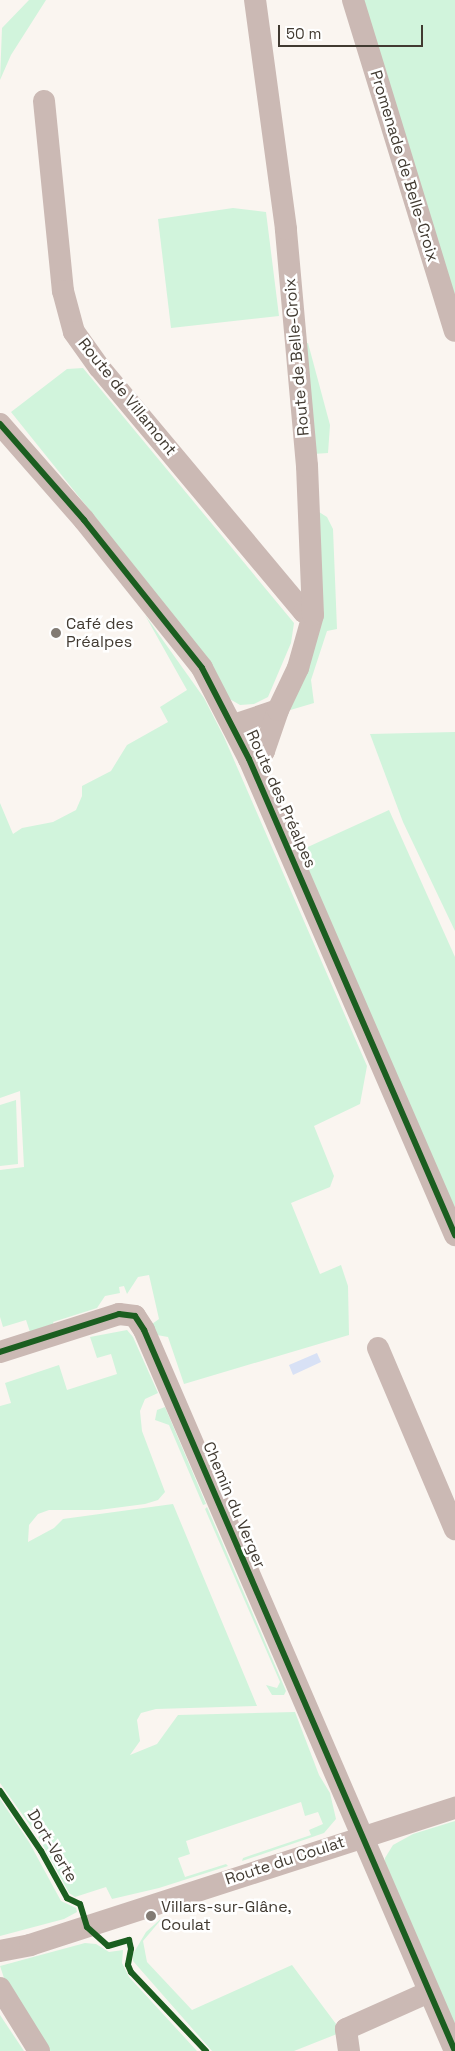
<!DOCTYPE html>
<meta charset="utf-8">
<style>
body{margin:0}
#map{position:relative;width:455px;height:2051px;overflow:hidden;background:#faf5f0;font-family:"Space Grotesk",sans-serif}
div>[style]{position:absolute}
.green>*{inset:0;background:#d1f4dc}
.water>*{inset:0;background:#d8e1f5}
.minor>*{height:22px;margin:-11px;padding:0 11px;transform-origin:11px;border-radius:11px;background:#cbb9b4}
.cycleway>*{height:6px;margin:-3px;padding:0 3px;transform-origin:3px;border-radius:3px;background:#1b5e20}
.dots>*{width:14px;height:14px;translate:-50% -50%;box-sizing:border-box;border:2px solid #fff;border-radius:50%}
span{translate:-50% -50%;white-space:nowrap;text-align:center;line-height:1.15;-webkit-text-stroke:5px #fff;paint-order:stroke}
.street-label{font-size:16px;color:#413a31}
.poi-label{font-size:16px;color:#413a31}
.left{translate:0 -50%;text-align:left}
.scale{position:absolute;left:278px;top:25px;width:145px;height:22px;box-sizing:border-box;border:2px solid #413a31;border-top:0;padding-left:6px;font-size:15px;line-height:18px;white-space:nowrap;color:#413a31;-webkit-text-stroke:4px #fff;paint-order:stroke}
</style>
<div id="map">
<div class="green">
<div style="clip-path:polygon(29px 0,46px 0,11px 55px,0 80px,2px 28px)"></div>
<div style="clip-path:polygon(358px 0,455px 0,455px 314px)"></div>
<div style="clip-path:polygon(233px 208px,266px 212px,279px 316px,171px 328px,158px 219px)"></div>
<div style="clip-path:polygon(308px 343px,330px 425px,328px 453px,313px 454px,304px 344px)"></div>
<div style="clip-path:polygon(83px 368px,294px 623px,291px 643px,268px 697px,254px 704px,240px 705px,228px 698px,100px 523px,11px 412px,67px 369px)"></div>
<div style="clip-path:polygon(319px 512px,327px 517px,333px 529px,337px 629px,327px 631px,311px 680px,314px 703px,287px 711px)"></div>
<div style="clip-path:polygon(145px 615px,204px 698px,224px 737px,367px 1066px,360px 1104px,314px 1126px,334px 1176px,330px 1187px,291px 1203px,320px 1274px,341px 1265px,348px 1286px,349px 1335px,184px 1384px,168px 1337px,157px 1335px,152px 1324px,159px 1319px,149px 1275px,138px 1277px,127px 1294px,124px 1286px,119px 1287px,120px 1293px,105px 1296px,97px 1308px,53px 1322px,56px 1331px,31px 1335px,26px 1320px,3px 1327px,0 1317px,0 1170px,24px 1167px,20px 1091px,0 1098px,0 803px,13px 834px,22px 828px,53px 822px,76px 810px,82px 796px,82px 786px,111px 771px,127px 745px,168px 722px,160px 707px,187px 690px)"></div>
<div style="clip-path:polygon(455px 732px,455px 931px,403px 822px,370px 734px)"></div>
<div style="clip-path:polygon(389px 810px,455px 957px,455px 1211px,299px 851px)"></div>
<div style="clip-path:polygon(16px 1100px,18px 1164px,0 1166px,0 1105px)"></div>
<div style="clip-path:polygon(127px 1330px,133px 1337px,158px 1393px,145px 1399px,140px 1411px,142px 1431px,165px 1492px,158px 1500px,145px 1504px,99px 1510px,49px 1510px,38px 1514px,29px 1525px,28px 1542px,54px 1528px,63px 1519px,173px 1504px,257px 1706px,156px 1709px,141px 1713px,137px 1720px,140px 1741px,130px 1755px,157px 1744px,178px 1715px,295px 1712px,319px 1775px,330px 1793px,336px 1819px,324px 1833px,242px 1861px,243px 1858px,311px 1835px,309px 1830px,323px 1824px,318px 1812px,305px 1816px,301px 1802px,186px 1841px,190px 1854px,178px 1858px,185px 1877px,226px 1864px,228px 1866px,159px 1888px,112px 1899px,106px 1887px,75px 1897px,69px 1893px,39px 1838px,0 1783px,0 1406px,11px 1403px,5px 1383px,59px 1365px,67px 1390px,117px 1374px,111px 1354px,97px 1358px,90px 1337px)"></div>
<div style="clip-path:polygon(165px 1407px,206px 1504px,203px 1505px,169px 1425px,155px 1420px,157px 1410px)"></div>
<div style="clip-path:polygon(207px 1507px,286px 1691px,284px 1695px,272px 1695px,266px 1685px,277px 1688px,280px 1682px,205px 1509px)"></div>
<div style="clip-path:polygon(0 1799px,29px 1842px,61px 1901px,76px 1908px,77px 1912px,64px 1919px,0 1936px)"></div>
<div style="clip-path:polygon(455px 1821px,455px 2034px,384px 1869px,385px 1858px,393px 1845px,413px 1834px)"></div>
<div style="clip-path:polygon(164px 1916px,143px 1941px,147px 1962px,192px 2010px,292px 1965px,342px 2032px,294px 2051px,212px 2051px,133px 1961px,133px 1954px,146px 1932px)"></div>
<div style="clip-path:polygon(85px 1943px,96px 1944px,109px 1952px,123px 1950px,122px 1963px,129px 1977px,197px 2051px,47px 2051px,8px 1990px,0 1966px)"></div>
<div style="clip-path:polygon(0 2015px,24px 2051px,0 2051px)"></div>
</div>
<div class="water">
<div style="clip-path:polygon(317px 1353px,321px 1362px,293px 1375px,289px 1365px)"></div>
</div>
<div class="minor">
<div style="left:353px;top:0;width:346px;rotate:72.9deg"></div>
<div style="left:44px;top:101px;width:191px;rotate:84.3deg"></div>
<div style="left:63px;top:291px;width:42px;rotate:75deg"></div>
<div style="left:74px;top:332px;width:43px;rotate:54.5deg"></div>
<div style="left:99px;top:367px;width:319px;rotate:50.1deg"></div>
<div style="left:304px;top:612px;width:9px;rotate:18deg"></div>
<div style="left:0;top:424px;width:128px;rotate:48.8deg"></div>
<div style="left:84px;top:520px;width:189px;rotate:51.4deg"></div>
<div style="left:202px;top:668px;width:102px;rotate:62.7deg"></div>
<div style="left:249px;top:759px;width:519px;rotate:66.6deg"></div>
<div style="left:234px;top:725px;width:46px;rotate:-18.8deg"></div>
<div style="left:249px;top:759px;width:17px;rotate:-28deg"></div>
<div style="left:264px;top:751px;width:43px;rotate:-71.1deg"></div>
<div style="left:278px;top:710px;width:47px;rotate:-64.5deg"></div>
<div style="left:298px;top:668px;width:55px;rotate:-74.2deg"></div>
<div style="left:313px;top:615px;width:149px;rotate:-92.3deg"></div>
<div style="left:307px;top:466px;width:238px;rotate:-95.1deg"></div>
<div style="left:286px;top:229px;width:231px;rotate:-97.7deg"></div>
<div style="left:378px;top:1348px;width:197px;rotate:67deg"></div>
<div style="left:0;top:1352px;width:125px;rotate:-17.7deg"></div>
<div style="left:119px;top:1314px;width:16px;rotate:7deg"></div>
<div style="left:135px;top:1316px;width:17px;rotate:57deg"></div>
<div style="left:144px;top:1330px;width:785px;rotate:66.67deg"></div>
<div style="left:0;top:1951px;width:31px;rotate:-11deg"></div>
<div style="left:30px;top:1945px;width:447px;rotate:-17.9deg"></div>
<div style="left:0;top:1988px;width:74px;rotate:58.2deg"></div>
<div style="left:349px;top:2051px;width:22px;rotate:-98deg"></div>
<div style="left:346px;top:2029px;width:89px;rotate:-24deg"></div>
</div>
<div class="cycleway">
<div style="left:0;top:424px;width:128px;rotate:48.8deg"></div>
<div style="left:84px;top:520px;width:189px;rotate:51.4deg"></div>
<div style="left:202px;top:668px;width:102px;rotate:62.7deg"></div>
<div style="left:249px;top:759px;width:519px;rotate:66.6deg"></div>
<div style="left:0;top:1352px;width:125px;rotate:-17.7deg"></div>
<div style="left:119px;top:1314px;width:16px;rotate:7deg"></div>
<div style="left:135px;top:1316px;width:17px;rotate:57deg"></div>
<div style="left:144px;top:1330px;width:785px;rotate:66.67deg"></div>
<div style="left:0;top:1791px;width:73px;rotate:55.7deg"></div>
<div style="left:41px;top:1851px;width:54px;rotate:61deg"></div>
<div style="left:67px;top:1898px;width:14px;rotate:25deg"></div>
<div style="left:80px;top:1904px;width:24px;rotate:73deg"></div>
<div style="left:87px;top:1927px;width:28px;rotate:42deg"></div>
<div style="left:108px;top:1946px;width:22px;rotate:-16deg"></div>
<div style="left:129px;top:1940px;width:9px;rotate:77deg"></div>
<div style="left:131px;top:1949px;width:16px;rotate:101deg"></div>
<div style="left:128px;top:1965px;width:8px;rotate:67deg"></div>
<div style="left:131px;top:1972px;width:109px;rotate:46.5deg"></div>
</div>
<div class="dots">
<div style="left:56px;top:633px;background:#827b74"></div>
<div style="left:151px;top:1916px;background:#827b74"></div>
</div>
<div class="street-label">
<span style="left:404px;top:166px;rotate:73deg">Promenade de Belle-Croix</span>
<span style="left:297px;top:357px;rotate:-95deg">Route de Belle-Croix</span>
<span style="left:127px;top:397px;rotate:51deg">Route de Villamont</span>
<span style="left:281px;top:799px;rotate:66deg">Route des Préalpes</span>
<span style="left:234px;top:1505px;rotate:67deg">Chemin du Verger</span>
<span style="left:52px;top:1846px;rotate:59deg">Dort-Verte</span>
<span style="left:285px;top:1861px;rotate:-18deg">Route du Coulat</span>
</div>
<div class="poi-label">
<span class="left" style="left:66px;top:633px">Café des<br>Préalpes</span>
<span class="left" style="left:161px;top:1916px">Villars-sur-Glâne,<br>Coulat</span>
</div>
<div class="scale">50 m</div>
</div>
